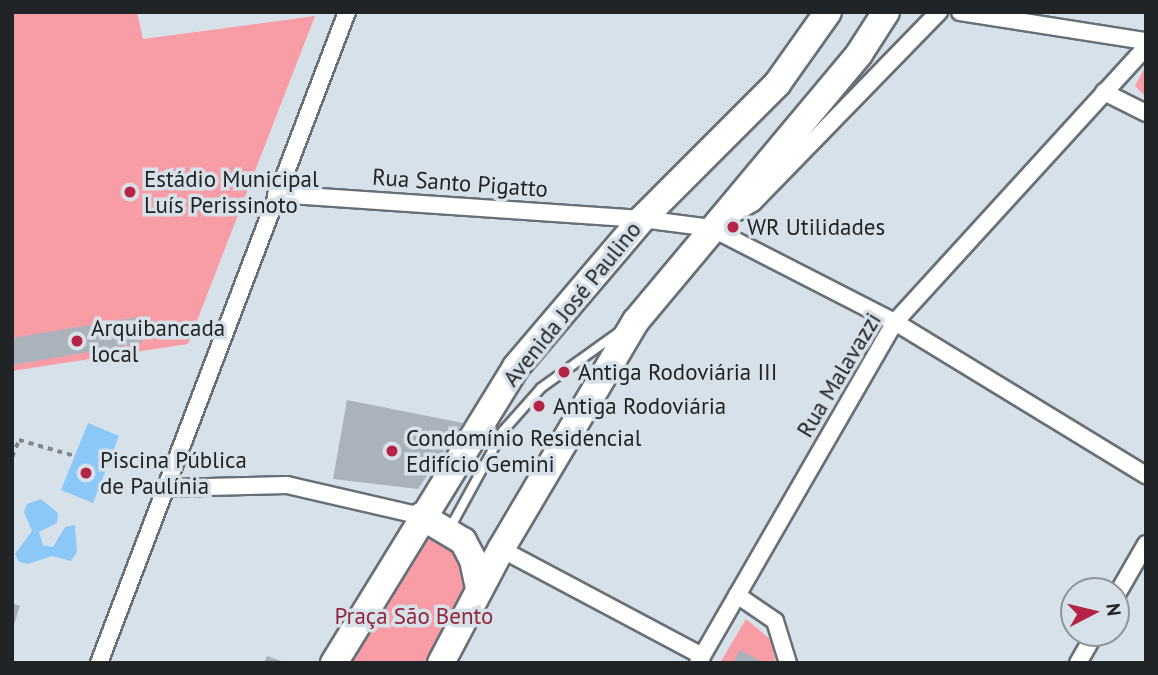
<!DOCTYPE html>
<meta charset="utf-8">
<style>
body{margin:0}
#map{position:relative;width:1158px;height:675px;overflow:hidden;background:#d7e1e9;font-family:"PT Sans",sans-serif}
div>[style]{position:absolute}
.green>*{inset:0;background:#f89da6}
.water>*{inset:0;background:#8cc8f7}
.building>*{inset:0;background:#aab3bb}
.path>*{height:3.5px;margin-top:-1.75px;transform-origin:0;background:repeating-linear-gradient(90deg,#81888d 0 5px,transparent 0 10px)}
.roads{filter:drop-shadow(2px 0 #677077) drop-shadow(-2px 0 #677077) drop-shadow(0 2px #677077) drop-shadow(0 -2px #677077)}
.service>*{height:8px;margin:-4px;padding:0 4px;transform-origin:4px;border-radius:4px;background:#fff}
.minor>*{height:16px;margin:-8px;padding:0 8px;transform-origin:8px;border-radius:8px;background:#fff}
.primary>*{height:26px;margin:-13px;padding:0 13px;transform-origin:13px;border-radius:13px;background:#fff}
.dots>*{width:19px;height:19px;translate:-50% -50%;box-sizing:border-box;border:4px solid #d7e1e9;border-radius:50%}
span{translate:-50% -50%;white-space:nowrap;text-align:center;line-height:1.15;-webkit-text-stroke:7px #d7e1e9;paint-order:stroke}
.poi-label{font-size:23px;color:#202427}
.left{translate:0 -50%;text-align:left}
.street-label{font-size:23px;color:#202427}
.park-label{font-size:23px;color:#92263c}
.frame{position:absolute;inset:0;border:14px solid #202427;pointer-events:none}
.north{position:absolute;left:1060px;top:577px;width:70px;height:70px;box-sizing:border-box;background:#d7e1e9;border:2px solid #8e959b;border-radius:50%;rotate:83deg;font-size:19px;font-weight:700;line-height:28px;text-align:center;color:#202427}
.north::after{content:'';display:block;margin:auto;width:24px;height:32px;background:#b52447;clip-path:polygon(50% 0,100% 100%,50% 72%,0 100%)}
</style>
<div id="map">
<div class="green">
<div style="clip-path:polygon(12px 12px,137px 12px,143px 39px,315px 16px,188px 344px,12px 371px)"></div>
<div style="clip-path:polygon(1146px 65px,1146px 97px,1135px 86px)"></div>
<div style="clip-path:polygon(421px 516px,449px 530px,479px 588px,441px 663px,334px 663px)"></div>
<div style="clip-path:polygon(746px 619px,771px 640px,776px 663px,720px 663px)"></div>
</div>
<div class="water">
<div style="clip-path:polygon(88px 423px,119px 436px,93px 503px,61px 490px)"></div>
<div style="clip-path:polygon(41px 499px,58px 513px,57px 523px,39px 532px,43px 545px,53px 547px,65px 527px,75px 525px,77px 552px,71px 561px,52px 556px,28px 564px,19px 562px,15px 554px,32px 531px,24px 512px,27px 504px)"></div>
</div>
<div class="building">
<div style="clip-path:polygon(138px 317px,142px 343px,12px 365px,12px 338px)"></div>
<div style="clip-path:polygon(347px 400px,463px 423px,418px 489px,333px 479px)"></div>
<div style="clip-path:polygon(12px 603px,20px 606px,13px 628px,12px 627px)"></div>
<div style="clip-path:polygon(740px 650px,764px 663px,733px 663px)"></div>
<div style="clip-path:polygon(267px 656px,284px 662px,284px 663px,264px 663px)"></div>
</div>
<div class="path">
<div style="left:12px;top:457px;width:18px;rotate:-68deg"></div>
<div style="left:19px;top:440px;width:58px;rotate:15.9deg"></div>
</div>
<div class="roads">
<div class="service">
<div style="left:450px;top:528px;width:111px;rotate:-61.3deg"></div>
<div style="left:503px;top:431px;width:57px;rotate:-48.5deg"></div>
<div style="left:541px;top:388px;width:96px;rotate:-35.7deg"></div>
</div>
<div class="minor">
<div style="left:960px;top:12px;width:188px;rotate:8.9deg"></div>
<div style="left:1104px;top:92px;width:47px;rotate:26.6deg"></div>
<div style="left:276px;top:194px;width:367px;rotate:3.9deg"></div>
<div style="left:642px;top:219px;width:70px;rotate:7.4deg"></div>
<div style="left:711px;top:228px;width:207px;rotate:27.1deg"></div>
<div style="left:895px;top:322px;width:294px;rotate:31.4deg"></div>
<div style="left:731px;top:216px;width:26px;rotate:-31deg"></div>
<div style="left:753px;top:203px;width:267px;rotate:-45.8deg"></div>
<div style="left:168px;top:488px;width:119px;rotate:-1.4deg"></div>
<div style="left:287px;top:485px;width:138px;rotate:13deg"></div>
<div style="left:501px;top:549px;width:228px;rotate:28deg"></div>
<div style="left:737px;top:595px;width:46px;rotate:34.4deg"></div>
<div style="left:775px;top:621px;width:44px;rotate:72.8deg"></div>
<div style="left:1116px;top:596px;width:60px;rotate:-60deg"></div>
<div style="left:99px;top:663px;width:697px;rotate:-69.15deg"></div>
<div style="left:698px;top:663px;width:394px;rotate:-60deg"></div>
<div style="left:895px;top:322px;width:372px;rotate:-47.6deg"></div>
<div style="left:1078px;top:663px;width:34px;rotate:-60deg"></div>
</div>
<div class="primary">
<div style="left:421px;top:516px;width:49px;rotate:30.8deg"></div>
<div style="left:463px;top:541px;width:21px;rotate:62deg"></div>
<div style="left:473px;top:560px;width:29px;rotate:78deg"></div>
<div style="left:334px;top:663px;width:347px;rotate:-58.4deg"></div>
<div style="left:516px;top:367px;width:194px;rotate:-49.6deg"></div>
<div style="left:642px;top:219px;width:191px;rotate:-45deg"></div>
<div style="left:777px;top:84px;width:88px;rotate:-54.7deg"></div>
<div style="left:441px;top:663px;width:129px;rotate:-62.2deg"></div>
<div style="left:501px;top:549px;width:265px;rotate:-59.4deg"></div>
<div style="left:636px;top:321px;width:348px;rotate:-50.1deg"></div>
<div style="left:859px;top:54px;width:50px;rotate:-57.3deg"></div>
</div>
</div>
<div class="dots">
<div style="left:130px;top:192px;background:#b52447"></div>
<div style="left:733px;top:227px;background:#b52447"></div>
<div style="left:77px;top:341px;background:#b52447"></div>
<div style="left:564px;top:372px;background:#b52447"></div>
<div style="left:539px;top:406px;background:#b52447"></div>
<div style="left:392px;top:451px;background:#b52447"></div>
<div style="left:86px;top:473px;background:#b52447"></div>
</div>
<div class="poi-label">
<span class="left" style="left:144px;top:192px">Estádio Municipal<br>Luís Perissinoto</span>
<span class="left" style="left:747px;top:227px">WR Utilidades</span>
<span class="left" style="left:91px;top:341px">Arquibancada<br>local</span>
<span class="left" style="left:578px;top:372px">Antiga Rodoviária III</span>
<span class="left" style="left:553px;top:406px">Antiga Rodoviária</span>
<span class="left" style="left:406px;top:451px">Condomínio Residencial<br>Edifício Gemini</span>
<span class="left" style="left:100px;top:473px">Piscina Pública<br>de Paulínia</span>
</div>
<div class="street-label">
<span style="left:460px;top:183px;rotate:4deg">Rua Santo Pigatto</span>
<span style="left:572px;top:304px;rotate:-51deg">Avenida José Paulino</span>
<span style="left:839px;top:375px;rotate:-59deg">Rua Malavazzi</span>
</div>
<div class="park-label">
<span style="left:414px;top:616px">Praça São Bento</span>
</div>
<div class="frame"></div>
<div class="north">N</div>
</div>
